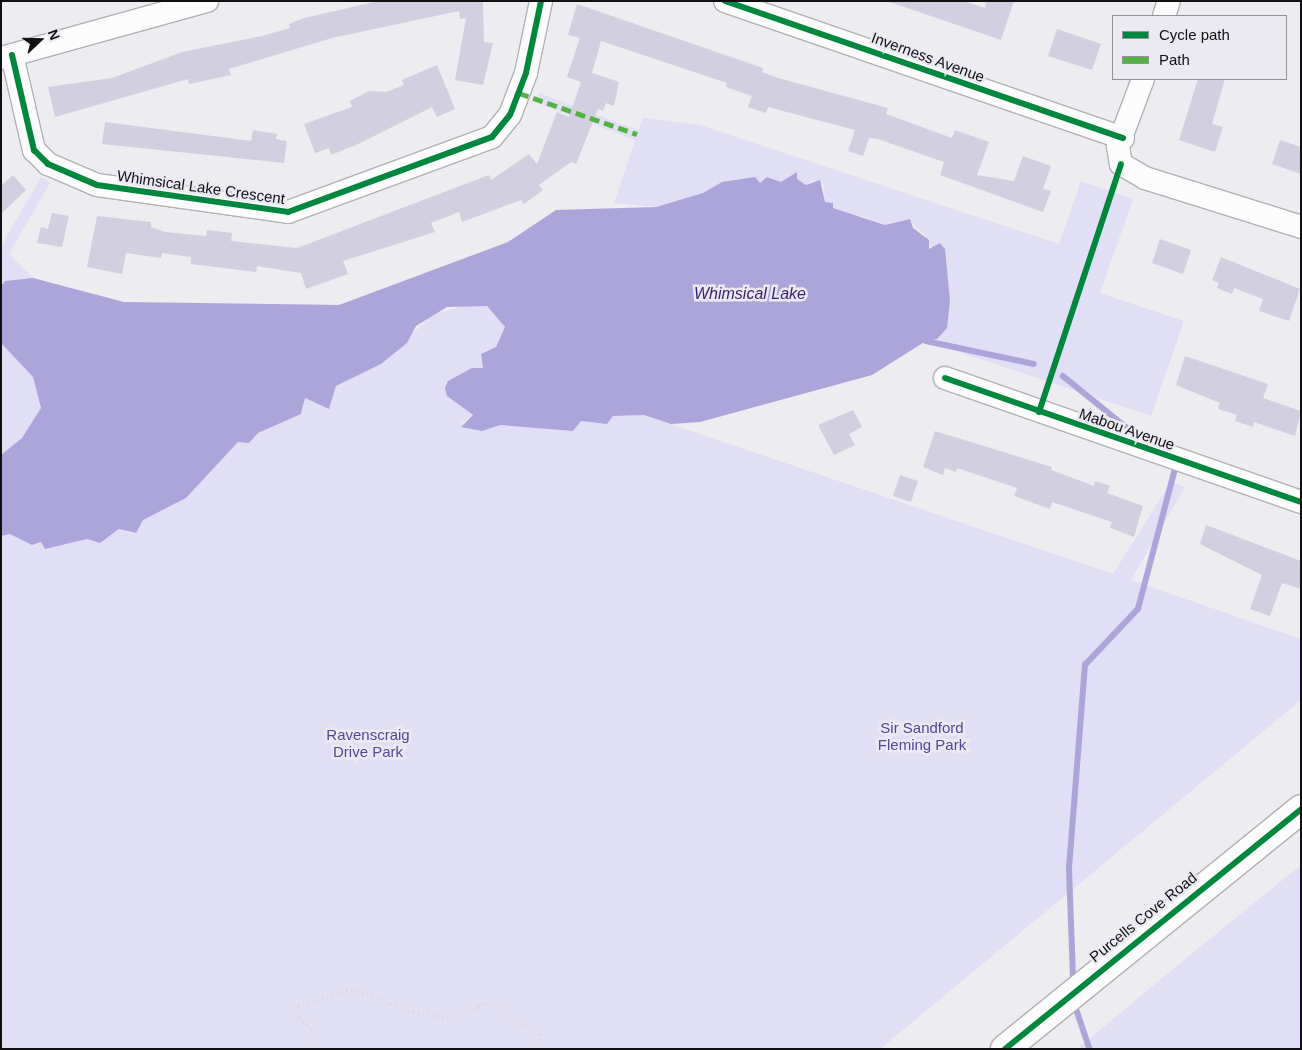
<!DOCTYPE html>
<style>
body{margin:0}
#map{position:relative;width:1302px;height:1050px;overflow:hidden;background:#ececf1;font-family:Helvetica,sans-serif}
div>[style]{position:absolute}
.green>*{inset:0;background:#e1dff5}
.water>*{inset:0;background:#aca5d9}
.stream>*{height:5.5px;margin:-2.75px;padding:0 2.75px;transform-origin:2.75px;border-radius:2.75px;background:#aca5d9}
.building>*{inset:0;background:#d2cfe0}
.path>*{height:3px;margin-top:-1.5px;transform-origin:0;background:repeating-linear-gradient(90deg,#d7d7d8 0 1px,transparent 0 5px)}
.roads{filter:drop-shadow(1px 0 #b1b1b4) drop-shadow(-1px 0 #b1b1b4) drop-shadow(0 1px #b1b1b4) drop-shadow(0 -1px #b1b1b4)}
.minor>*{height:22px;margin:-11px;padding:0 11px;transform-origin:11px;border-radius:11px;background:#fcfcfd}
.secondary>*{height:28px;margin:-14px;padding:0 14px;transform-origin:14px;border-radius:14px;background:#fcfcfd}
.quiet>*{height:5px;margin-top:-2.5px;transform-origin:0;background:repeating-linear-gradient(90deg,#54b144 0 10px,transparent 0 15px)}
.cycleway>*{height:6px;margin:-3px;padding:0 3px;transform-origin:3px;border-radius:3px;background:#00873e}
span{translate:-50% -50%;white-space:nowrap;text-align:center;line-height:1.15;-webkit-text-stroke:5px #ebeaf3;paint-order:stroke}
.street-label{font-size:15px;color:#101013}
.park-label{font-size:15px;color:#57439b}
.water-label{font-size:16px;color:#371e73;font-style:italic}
.frame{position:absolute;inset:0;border:2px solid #101013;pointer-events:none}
.legend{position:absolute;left:1112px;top:15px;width:175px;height:65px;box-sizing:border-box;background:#ebeaf3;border:1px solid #939399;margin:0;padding:6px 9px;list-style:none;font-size:15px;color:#101013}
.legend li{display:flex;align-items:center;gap:10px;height:25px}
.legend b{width:25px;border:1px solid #939399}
.north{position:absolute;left:15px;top:15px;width:50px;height:50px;-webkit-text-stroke:4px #ebeaf3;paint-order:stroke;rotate:69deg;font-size:14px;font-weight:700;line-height:20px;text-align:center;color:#101013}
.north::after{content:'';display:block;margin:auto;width:18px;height:22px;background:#101013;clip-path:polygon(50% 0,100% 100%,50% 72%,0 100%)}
</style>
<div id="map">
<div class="green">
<div style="clip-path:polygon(539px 93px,638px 130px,643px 118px,700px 125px,1059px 244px,1081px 181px,1133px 199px,1100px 293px,1184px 321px,1151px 416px,926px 341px,937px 339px,933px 250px,924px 234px,907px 219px,885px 225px,863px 216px,848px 216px,825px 202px,824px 185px,814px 180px,806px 185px,797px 179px,797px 172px,781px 182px,771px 178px,760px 183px,722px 182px,703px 193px,656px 207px,614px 203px,635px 140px,535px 102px)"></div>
<div style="clip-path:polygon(41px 177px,50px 183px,9px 254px,33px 278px,5px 281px,1px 286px,1px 246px)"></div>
<div style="clip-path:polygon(466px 305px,487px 306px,505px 327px,496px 347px,484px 352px,484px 368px,448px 381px,447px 396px,473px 415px,461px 424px,482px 431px,499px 425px,572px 431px,581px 421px,608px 423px,613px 416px,644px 415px,1113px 574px,1171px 482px,1185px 487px,1131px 580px,1301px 639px,1301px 700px,880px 1049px,1px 1049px,1px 536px,10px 534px,32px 545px,41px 542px,45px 549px,87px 539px,100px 543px,119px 529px,134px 534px,143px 520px,186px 498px,238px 442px,249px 443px,258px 433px,295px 417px,303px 410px,305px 398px,329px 409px,336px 386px,381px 364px,433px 314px)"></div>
<div style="clip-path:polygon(1px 343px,33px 377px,41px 408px,22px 438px,1px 455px)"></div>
<div style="clip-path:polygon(1301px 865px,1301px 1049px,1077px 1049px,1179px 964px)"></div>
</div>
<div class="water">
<div style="clip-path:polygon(797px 172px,797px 179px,806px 185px,820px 180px,825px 202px,833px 203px,833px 208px,885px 225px,910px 219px,913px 228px,929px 240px,929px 249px,940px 243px,945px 249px,950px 301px,947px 328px,937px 339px,926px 341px,872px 375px,700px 422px,671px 424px,644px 415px,613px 416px,607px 424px,581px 421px,573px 431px,500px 425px,482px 431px,461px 427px,473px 415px,447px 396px,445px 388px,448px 381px,472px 368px,483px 368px,481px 354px,496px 347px,505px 327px,487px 306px,447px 307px,416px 326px,407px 343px,381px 364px,336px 386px,329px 409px,305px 398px,301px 414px,258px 433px,249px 443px,238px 442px,186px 498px,143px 520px,136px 533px,119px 529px,100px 543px,87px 539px,45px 549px,41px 542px,32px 545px,10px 534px,1px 536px,1px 455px,22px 438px,41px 408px,33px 377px,1px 343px,1px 286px,5px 281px,33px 278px,124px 302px,339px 305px,508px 242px,556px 210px,656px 207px,703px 193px,722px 182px,755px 177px,760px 183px,767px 177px,781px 182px)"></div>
</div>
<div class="stream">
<div style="left:926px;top:341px;width:110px;rotate:12deg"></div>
<div style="left:1063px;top:376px;width:86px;rotate:38.9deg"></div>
<div style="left:1073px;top:978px;width:110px;rotate:-92.1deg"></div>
<div style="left:1069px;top:868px;width:204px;rotate:-85.5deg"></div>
<div style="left:1085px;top:665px;width:77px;rotate:-46.6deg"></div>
<div style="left:1138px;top:609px;width:145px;rotate:-75.2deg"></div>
<div style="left:1175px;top:469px;width:6px;rotate:-141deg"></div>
<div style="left:1074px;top:1002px;width:50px;rotate:71.2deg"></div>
</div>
<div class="building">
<div style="clip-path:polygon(379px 1px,483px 1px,484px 42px,493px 43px,483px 85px,455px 80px,466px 18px,460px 19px,459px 11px,332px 38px,229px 69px,231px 75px,189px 84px,188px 79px,55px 117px,48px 87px,112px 78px,182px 52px,262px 36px,290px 28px,289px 24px,304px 18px)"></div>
<div style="clip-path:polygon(887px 1px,964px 1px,985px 8px,986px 1px,1014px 1px,1001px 40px)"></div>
<div style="clip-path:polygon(577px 4px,763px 68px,762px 72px,778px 78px,888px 108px,886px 114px,952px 138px,955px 130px,989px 142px,977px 175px,1014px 181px,1023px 156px,1051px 166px,1043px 189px,1051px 191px,1043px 212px,940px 175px,944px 162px,878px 139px,869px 138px,863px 156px,848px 151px,855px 130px,768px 107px,766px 113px,748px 107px,752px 96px,726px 87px,727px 83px,601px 41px,592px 73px,619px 82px,614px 106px,606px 103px,603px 111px,598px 109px,576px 164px,571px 162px,539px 185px,543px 190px,524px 204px,521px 200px,462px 222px,459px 212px,431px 223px,435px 232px,343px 261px,348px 274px,306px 289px,301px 273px,257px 266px,256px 272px,191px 264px,191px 257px,162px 253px,161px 258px,126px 253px,122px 274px,87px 267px,97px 216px,151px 222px,151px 227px,165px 232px,206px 236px,207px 230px,232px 233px,231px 241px,297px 248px,489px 175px,491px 180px,529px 154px,537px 164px,557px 112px,569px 117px,581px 82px,567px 77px,580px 38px,568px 35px)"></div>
<div style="clip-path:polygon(1057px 29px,1101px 44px,1092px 70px,1048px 56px)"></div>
<div style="clip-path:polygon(437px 65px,455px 109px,437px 117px,432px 107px,356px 145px,331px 155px,329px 148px,315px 153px,304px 124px,352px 107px,350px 101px,369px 91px,386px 92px,404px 85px,402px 80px)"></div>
<div style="clip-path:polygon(1198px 79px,1225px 79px,1212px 124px,1223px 127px,1215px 152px,1179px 140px)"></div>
<div style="clip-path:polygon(105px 122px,251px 141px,253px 130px,277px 134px,276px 139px,287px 141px,284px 163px,102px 144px)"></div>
<div style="clip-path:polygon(1280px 140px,1301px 147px,1301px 174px,1272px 164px)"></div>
<div style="clip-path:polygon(13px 175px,26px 190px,1px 214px,1px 186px)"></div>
<div style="clip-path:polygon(52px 213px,69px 216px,62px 247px,37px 243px,41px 227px,48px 229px)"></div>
<div style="clip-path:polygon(1160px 239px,1191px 250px,1183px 274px,1152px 263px)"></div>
<div style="clip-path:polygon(1221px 257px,1300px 289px,1289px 321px,1259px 311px,1263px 299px,1234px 288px,1232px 294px,1217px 288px,1219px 283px,1212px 280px)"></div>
<div style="clip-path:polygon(1185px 356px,1268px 384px,1263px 398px,1301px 411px,1295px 436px,1254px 422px,1253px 427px,1235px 421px,1237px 415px,1218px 409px,1220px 403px,1176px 385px)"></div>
<div style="clip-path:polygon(853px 410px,862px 427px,849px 434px,855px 445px,834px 455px,818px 425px)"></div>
<div style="clip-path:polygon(935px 431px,1052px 467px,1051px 470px,1094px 486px,1095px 481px,1110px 486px,1107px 493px,1143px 506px,1134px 537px,1110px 528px,1112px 522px,1052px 502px,1050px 509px,1014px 496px,1017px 488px,957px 468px,956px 472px,945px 468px,943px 475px,923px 467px)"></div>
<div style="clip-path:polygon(900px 475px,918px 481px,911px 502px,893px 496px)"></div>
<div style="clip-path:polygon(1206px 525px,1301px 561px,1301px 589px,1282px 583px,1270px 616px,1250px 609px,1262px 575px,1200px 544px)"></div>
</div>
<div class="path">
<div style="left:313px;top:1049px;width:14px;rotate:-69deg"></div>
<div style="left:318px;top:1036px;width:28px;rotate:-135deg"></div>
<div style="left:298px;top:1016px;width:11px;rotate:-90deg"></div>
<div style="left:298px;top:1005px;width:57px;rotate:-16.2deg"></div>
<div style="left:353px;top:989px;width:59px;rotate:20.9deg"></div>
<div style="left:408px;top:1010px;width:44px;rotate:11.8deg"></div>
<div style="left:451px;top:1019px;width:39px;rotate:-24deg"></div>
<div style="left:487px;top:1003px;width:61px;rotate:30.3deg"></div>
<div style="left:540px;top:1034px;width:15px;rotate:79deg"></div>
</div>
<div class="roads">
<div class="minor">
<div style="left:725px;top:1px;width:421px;rotate:19deg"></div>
<div style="left:1164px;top:16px;width:16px;rotate:-72deg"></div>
<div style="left:12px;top:55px;width:98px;rotate:77deg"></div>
<div style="left:34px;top:150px;width:20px;rotate:45deg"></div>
<div style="left:48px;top:164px;width:53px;rotate:23.2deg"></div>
<div style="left:97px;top:185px;width:193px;rotate:8deg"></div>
<div style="left:288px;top:212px;width:217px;rotate:-20.2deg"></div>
<div style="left:492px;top:137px;width:28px;rotate:-51deg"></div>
<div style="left:510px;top:115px;width:45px;rotate:-69.1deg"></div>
<div style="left:526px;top:73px;width:74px;rotate:-78.2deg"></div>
<div style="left:1px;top:58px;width:214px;rotate:-15.5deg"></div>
<div style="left:1143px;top:79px;width:72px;rotate:110.5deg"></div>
<div style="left:1118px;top:146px;width:18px;rotate:81deg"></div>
<div style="left:1121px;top:164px;width:28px;rotate:30deg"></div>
<div style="left:1145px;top:178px;width:164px;rotate:17.4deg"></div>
<div style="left:945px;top:378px;width:377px;rotate:19.2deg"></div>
</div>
<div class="secondary">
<div style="left:1005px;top:1049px;width:381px;rotate:-39deg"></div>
</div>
</div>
<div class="quiet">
<div style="left:519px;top:93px;width:125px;rotate:19.2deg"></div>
</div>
<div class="cycleway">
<div style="left:725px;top:1px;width:421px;rotate:19deg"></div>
<div style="left:12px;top:55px;width:98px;rotate:77deg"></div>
<div style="left:34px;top:150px;width:20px;rotate:45deg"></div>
<div style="left:48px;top:164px;width:53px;rotate:23.2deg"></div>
<div style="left:97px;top:185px;width:193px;rotate:8deg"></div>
<div style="left:288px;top:212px;width:217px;rotate:-20.2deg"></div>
<div style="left:492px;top:137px;width:28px;rotate:-51deg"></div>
<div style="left:510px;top:115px;width:45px;rotate:-69.1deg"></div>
<div style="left:526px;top:73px;width:74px;rotate:-78.2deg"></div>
<div style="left:945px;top:378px;width:377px;rotate:19.2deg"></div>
<div style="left:1039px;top:412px;width:261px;rotate:-71.7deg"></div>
<div style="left:1005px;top:1049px;width:381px;rotate:-39deg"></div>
</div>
<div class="street-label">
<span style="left:928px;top:57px;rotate:20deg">Inverness Avenue</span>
<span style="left:201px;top:187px;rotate:8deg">Whimsical Lake Crescent</span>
<span style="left:1127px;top:429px;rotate:19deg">Mabou Avenue</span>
<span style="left:1143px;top:917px;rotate:-39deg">Purcells Cove Road</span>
</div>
<div class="park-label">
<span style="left:922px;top:736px">Sir Sandford<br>Fleming Park</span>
<span style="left:368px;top:743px">Ravenscraig<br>Drive Park</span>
</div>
<div class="water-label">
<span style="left:750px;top:294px">Whimsical Lake</span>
</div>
<div class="frame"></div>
<ul class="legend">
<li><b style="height:6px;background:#00873e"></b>Cycle path</li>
<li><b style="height:6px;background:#54b144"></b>Path</li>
</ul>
<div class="north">N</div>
</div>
